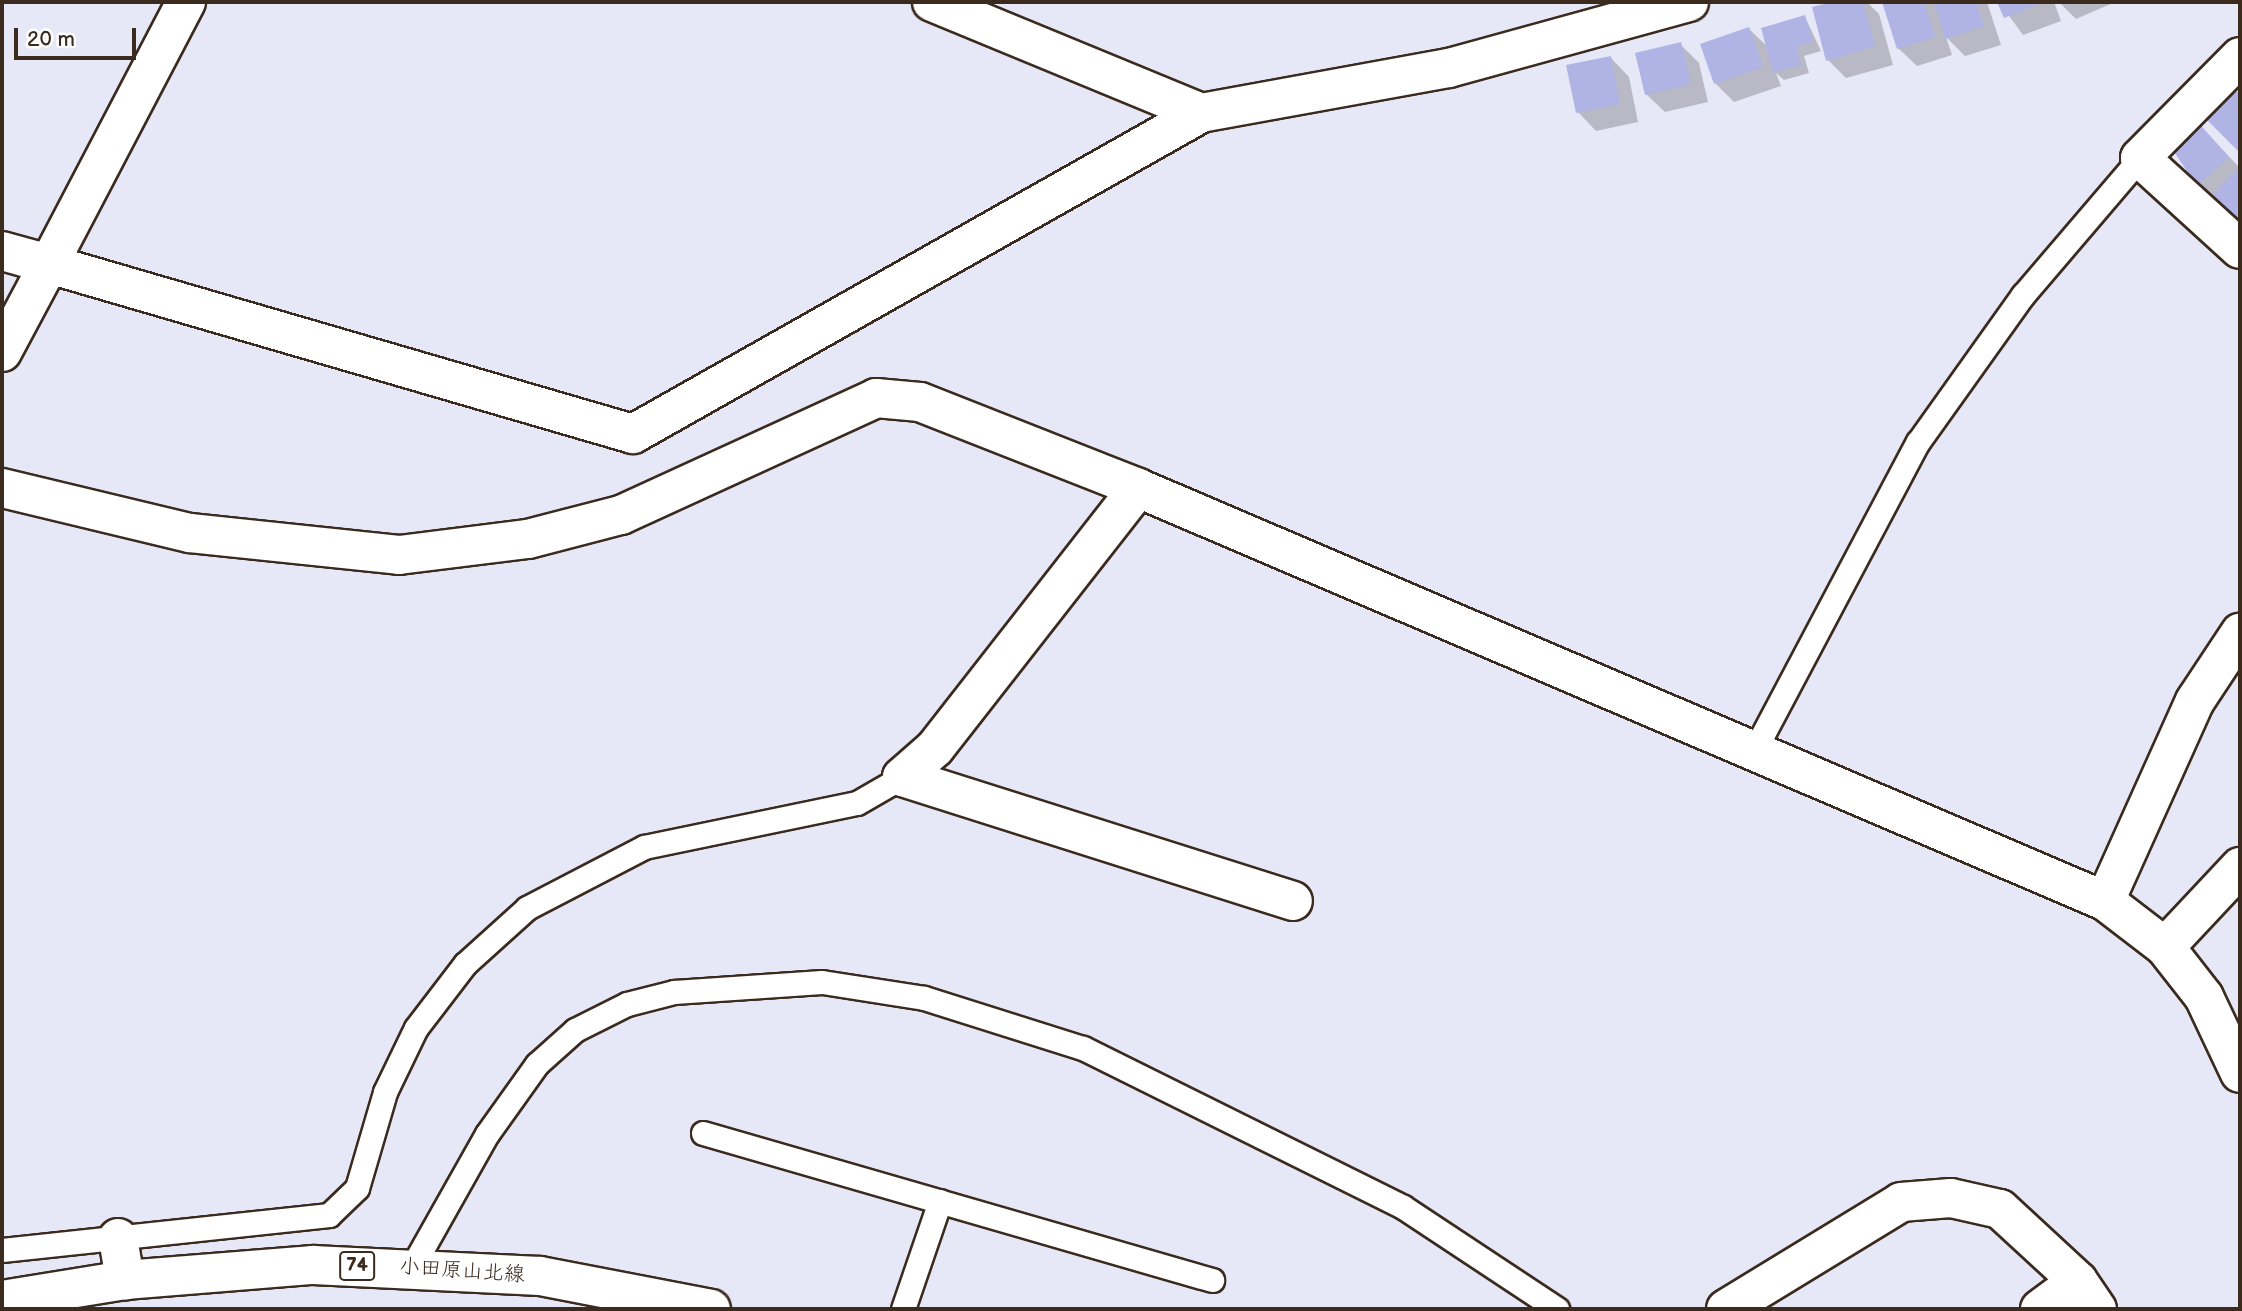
<!DOCTYPE html>
<meta charset="utf-8">
<style>
body{margin:0}
#map{position:relative;width:2242px;height:1311px;overflow:hidden;background:#e7e8f7;font-family:"Balsamiq Sans","Klee One",sans-serif}
div>[style]{position:absolute}
.shadow>*{inset:0;background:#0003}
.building>*{inset:0;background:#afb4e5}
.roads{filter:drop-shadow(2px 0 #3b2a1e) drop-shadow(-2px 0 #3b2a1e) drop-shadow(0 2px #3b2a1e) drop-shadow(0 -2px #3b2a1e)}
.service>*{height:23px;margin:-11.5px;padding:0 11.5px;transform-origin:11.5px;border-radius:11.5px;background:#fff}
.minor>*{height:38px;margin:-19px;padding:0 19px;transform-origin:19px;border-radius:19px;background:#fff}
.primary>*{height:38px;margin:-19px;padding:0 19px;transform-origin:19px;border-radius:19px;background:#fff}
span{translate:-50% -50%;white-space:nowrap;text-align:center;line-height:1.15;-webkit-text-stroke:5px #fff;paint-order:stroke}
.shield-label span{padding:2px 5px;background:#fff;border:2px solid;border-radius:5px;-webkit-text-stroke-width:0}
.shield-label{font-size:19px;color:#3b2a1e;font-weight:700}
.street-label{font-size:21px;color:#3b2a1e}
.frame{position:absolute;inset:0;border:4px solid #3b2a1e;pointer-events:none}
.scale{position:absolute;left:14px;top:28px;width:122px;height:32px;box-sizing:border-box;border:4px solid #3b2a1e;border-top:0;padding-left:9px;font-size:21px;line-height:24px;white-space:nowrap;color:#3b2a1e;-webkit-text-stroke:5px #fff;paint-order:stroke}
</style>
<div id="map">
<div class="shadow">
<div style="clip-path:polygon(1838px 2px,1867px 2px,1879px 14px,1893px 65px,1846px 78px,1828px 60px,1814px 9px)"></div>
<div style="clip-path:polygon(1884px 2px,1987px 2px,2001px 45px,1965px 56px,1946px 37px,1952px 55px,1917px 66px,1898px 48px)"></div>
<div style="clip-path:polygon(1999px 2px,2054px 2px,2061px 21px,2023px 35px)"></div>
<div style="clip-path:polygon(2059px 2px,2113px 2px,2113px 3px,2076px 19px)"></div>
<div style="clip-path:polygon(1805px 17px,1821px 51px,1804px 56px,1809px 73px,1784px 80px,1776px 73px,1781px 86px,1734px 102px,1715px 83px,1749px 29px,1769px 48px)"></div>
<div style="clip-path:polygon(1680px 44px,1699px 63px,1708px 102px,1665px 112px,1646px 94px)"></div>
<div style="clip-path:polygon(1611px 58px,1629px 77px,1638px 122px,1596px 131px,1578px 112px)"></div>
<div style="clip-path:polygon(2196px 122px,2240px 168px,2240px 221px,2198px 184px)"></div>
</div>
<div class="building">
<div style="clip-path:polygon(1832px 2px,1863px 2px,1875px 46px,1826px 61px,1812px 7px)"></div>
<div style="clip-path:polygon(1882px 2px,1924px 2px,1935px 37px,1897px 49px)"></div>
<div style="clip-path:polygon(1934px 2px,1976px 2px,1984px 26px,1945px 39px)"></div>
<div style="clip-path:polygon(1997px 2px,2044px 2px,2004px 18px)"></div>
<div style="clip-path:polygon(1805px 15px,1813px 42px,1796px 47px,1801px 65px,1773px 72px,1761px 28px)"></div>
<div style="clip-path:polygon(1749px 27px,1763px 67px,1714px 84px,1700px 44px)"></div>
<div style="clip-path:polygon(1681px 42px,1691px 84px,1645px 95px,1635px 53px)"></div>
<div style="clip-path:polygon(1611px 56px,1620px 104px,1576px 113px,1566px 65px)"></div>
<div style="clip-path:polygon(2236px 91px,2240px 94px,2240px 153px,2207px 120px)"></div>
<div style="clip-path:polygon(2196px 120px,2229px 157px,2197px 186px,2168px 143px)"></div>
<div style="clip-path:polygon(2240px 166px,2240px 222px,2212px 196px)"></div>
</div>
<div class="roads">
<div class="service">
<div style="left:1753px;top:753px;width:352px;rotate:-62.1deg"></div>
<div style="left:1918px;top:442px;width:181px;rotate:-54.5deg"></div>
<div style="left:2023px;top:295px;width:180px;rotate:-49.5deg"></div>
<div style="left:703px;top:1133px;width:530px;rotate:16.11deg"></div>
<div style="left:2px;top:1250px;width:329px;rotate:-6.1deg"></div>
<div style="left:329px;top:1215px;width:39px;rotate:-44deg"></div>
<div style="left:357px;top:1188px;width:100px;rotate:-73.7deg"></div>
<div style="left:385px;top:1092px;width:71px;rotate:-64.2deg"></div>
<div style="left:416px;top:1028px;width:81px;rotate:-52.6deg"></div>
<div style="left:465px;top:964px;width:84px;rotate:-42.1deg"></div>
<div style="left:527px;top:908px;width:132px;rotate:-27.5deg"></div>
<div style="left:644px;top:847px;width:217px;rotate:-11.7deg"></div>
<div style="left:857px;top:803px;width:52px;rotate:-30deg"></div>
<div style="left:412px;top:1267px;width:153px;rotate:-60.6deg"></div>
<div style="left:487px;top:1134px;width:86px;rotate:-54.5deg"></div>
<div style="left:537px;top:1064px;width:51px;rotate:-41.8deg"></div>
<div style="left:575px;top:1030px;width:58px;rotate:-26.6deg"></div>
<div style="left:627px;top:1004px;width:49px;rotate:-14.3deg"></div>
<div style="left:674px;top:992px;width:148px;rotate:-3.9deg"></div>
<div style="left:822px;top:982px;width:103px;rotate:8.9deg"></div>
<div style="left:924px;top:998px;width:167px;rotate:17.5deg"></div>
<div style="left:1083px;top:1048px;width:357px;rotate:26.4deg"></div>
<div style="left:1403px;top:1207px;width:185px;rotate:33.5deg"></div>
<div style="left:903px;top:1309px;width:114px;rotate:-71.1deg"></div>
</div>
<div class="minor">
<div style="left:932px;top:2px;width:291px;rotate:22.4deg"></div>
<div style="left:1201px;top:113px;width:252px;rotate:-10.3deg"></div>
<div style="left:1449px;top:68px;width:249px;rotate:-15.4deg"></div>
<div style="left:2240px;top:57px;width:142px;rotate:134.7deg"></div>
<div style="left:2140px;top:158px;width:135px;rotate:42.3deg"></div>
<div style="left:2px;top:251px;width:49px;rotate:15.5deg"></div>
<div style="left:49px;top:264px;width:296px;rotate:-62.4deg"></div>
<div style="left:2px;top:352px;width:100px;rotate:-61.9deg"></div>
<div style="left:49px;top:264px;width:608px;rotate:16.23deg"></div>
<div style="left:633px;top:434px;width:652px;rotate:-29.47deg"></div>
<div style="left:2px;top:488px;width:193px;rotate:13.5deg"></div>
<div style="left:190px;top:533px;width:210px;rotate:6deg"></div>
<div style="left:399px;top:555px;width:130px;rotate:-7.1deg"></div>
<div style="left:528px;top:539px;width:96px;rotate:-14.5deg"></div>
<div style="left:621px;top:515px;width:281px;rotate:-24.6deg"></div>
<div style="left:876px;top:398px;width:44px;rotate:5.2deg"></div>
<div style="left:920px;top:402px;width:234px;rotate:21.5deg"></div>
<div style="left:1138px;top:488px;width:1052px;rotate:23.13deg"></div>
<div style="left:2105px;top:901px;width:76px;rotate:37.5deg"></div>
<div style="left:2165px;top:947px;width:63px;rotate:52deg"></div>
<div style="left:2204px;top:997px;width:84px;rotate:64.7deg"></div>
<div style="left:902px;top:777px;width:410px;rotate:17.6deg"></div>
<div style="left:902px;top:777px;width:44px;rotate:-41.3deg"></div>
<div style="left:935px;top:748px;width:330px;rotate:-52deg"></div>
<div style="left:2105px;top:901px;width:219px;rotate:-65.8deg"></div>
<div style="left:2195px;top:701px;width:82px;rotate:-56.5deg"></div>
<div style="left:2165px;top:947px;width:110px;rotate:-46.8deg"></div>
<div style="left:118px;top:1238px;width:43px;rotate:80.5deg"></div>
<div style="left:1726px;top:1309px;width:205px;rotate:-31.4deg"></div>
<div style="left:1901px;top:1202px;width:50px;rotate:-4.6deg"></div>
<div style="left:1951px;top:1198px;width:50px;rotate:12.7deg"></div>
<div style="left:2000px;top:1209px;width:106px;rotate:42.7deg"></div>
<div style="left:2078px;top:1281px;width:34px;rotate:56deg"></div>
<div style="left:2040px;top:1309px;width:47px;rotate:-36.4deg"></div>
</div>
<div class="primary">
<div style="left:2px;top:1300px;width:125px;rotate:-9.2deg"></div>
<div style="left:125px;top:1280px;width:189px;rotate:-4.6deg"></div>
<div style="left:313px;top:1265px;width:227px;rotate:2.8deg"></div>
<div style="left:540px;top:1276px;width:174px;rotate:10.9deg"></div>
</div>
</div>
<div class="shield-label">
<span style="left:357px;top:1266px">74</span>
</div>
<div class="street-label">
<span style="left:462px;top:1271px;rotate:4deg">小田原山北線</span>
</div>
<div class="frame"></div>
<div class="scale">20 m</div>
</div>
